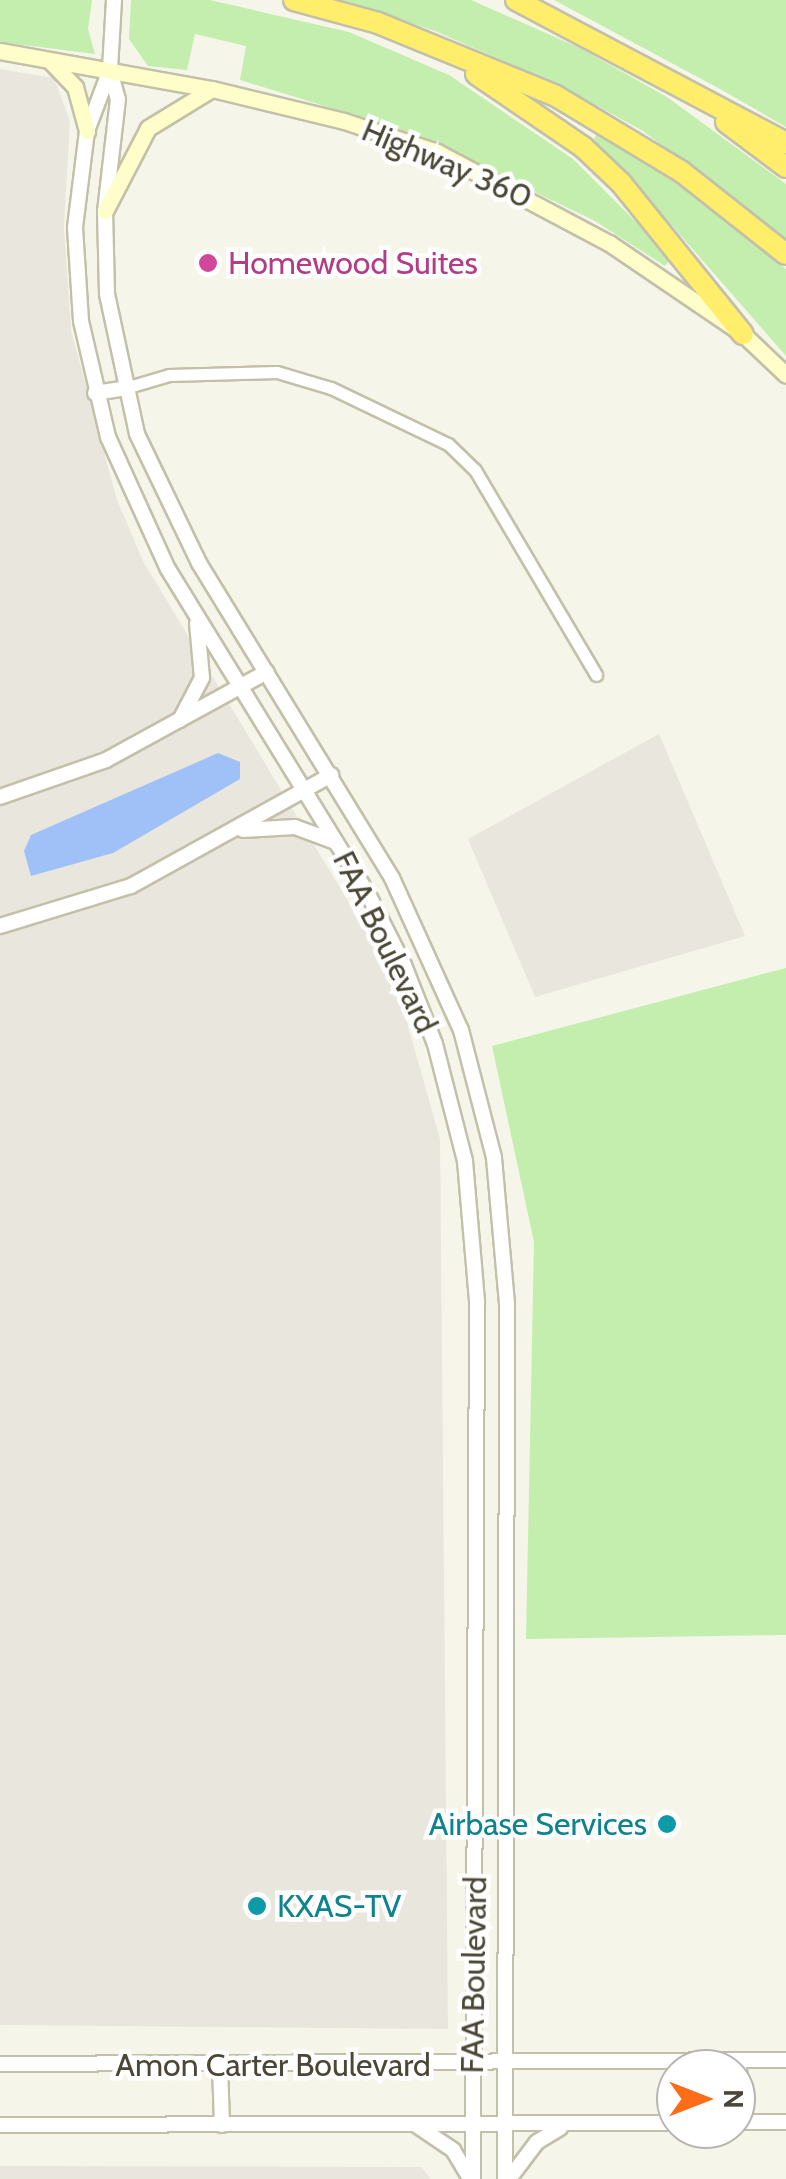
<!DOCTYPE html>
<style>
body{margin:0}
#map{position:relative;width:786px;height:2179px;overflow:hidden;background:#f6f5e9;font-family:Cabin,sans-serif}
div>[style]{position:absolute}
.industrial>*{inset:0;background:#e9e6de}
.green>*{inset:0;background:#c3eeae}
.water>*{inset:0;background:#a0c1f8}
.roads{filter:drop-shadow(2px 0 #c3c0aa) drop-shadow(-2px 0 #c3c0aa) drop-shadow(0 2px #c3c0aa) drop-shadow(0 -2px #c3c0aa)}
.minor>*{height:11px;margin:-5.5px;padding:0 5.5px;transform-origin:5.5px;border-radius:5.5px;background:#fff}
.tertiary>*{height:14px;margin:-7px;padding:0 7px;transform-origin:7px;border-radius:7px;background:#fff}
.secondary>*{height:15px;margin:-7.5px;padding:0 7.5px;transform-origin:7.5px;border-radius:7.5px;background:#fffeca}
.motorway>*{height:20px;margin:-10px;padding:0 10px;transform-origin:10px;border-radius:10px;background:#ffee6b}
.dots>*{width:28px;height:28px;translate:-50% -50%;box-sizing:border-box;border:5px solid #fff;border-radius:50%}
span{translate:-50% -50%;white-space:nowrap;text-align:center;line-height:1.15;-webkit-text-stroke:9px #fff;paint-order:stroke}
.street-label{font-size:32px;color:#4b4736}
.hotel-label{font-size:32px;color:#b23c85}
.left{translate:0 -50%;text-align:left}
.culture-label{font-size:32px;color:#0d838f}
.right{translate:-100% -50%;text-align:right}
.north{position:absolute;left:656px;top:2049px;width:100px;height:100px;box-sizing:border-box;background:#fff;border:2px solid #b7b5af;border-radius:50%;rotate:90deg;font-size:28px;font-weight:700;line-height:40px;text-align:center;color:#4b4736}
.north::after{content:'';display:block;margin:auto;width:35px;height:45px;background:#ff6c17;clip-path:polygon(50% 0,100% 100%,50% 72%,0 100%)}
</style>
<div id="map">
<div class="industrial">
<div style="clip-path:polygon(0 69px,54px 78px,70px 121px,64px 227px,71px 330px,117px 500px,143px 561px,369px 936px,406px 1019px,440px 1139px,448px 2029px,0 2025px)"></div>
<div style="clip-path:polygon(659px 734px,745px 936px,535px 997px,468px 839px)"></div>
<div style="clip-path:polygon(0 2166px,421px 2167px,431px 2179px,0 2179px)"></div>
</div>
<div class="green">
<div style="clip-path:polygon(0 0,92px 0,88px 29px,95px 54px,0 42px)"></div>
<div style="clip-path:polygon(131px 0,210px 0,349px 32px,449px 75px,573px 159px,672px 258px,665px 266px,595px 221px,415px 134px,240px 80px,246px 46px,195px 34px,187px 70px,148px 66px,129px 39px)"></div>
<div style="clip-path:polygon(340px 0,471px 0,580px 48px,667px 97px,786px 184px,786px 240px,643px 131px,561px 86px,435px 31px)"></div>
<div style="clip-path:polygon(554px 0,786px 0,786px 127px,720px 89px)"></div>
<div style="clip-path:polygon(597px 133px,683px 187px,786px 269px,786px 356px,662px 214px,591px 146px)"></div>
<div style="clip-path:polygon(786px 968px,786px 1635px,526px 1639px,534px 1242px,492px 1046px)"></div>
</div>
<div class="water">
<div style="clip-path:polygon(218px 753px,240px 762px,240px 779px,113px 853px,31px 876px,24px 851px,31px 835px)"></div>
</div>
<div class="roads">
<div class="minor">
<div style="left:125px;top:388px;width:46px;rotate:-16.5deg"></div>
<div style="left:169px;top:375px;width:108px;rotate:-1.6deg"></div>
<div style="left:277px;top:372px;width:56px;rotate:16.5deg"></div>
<div style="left:331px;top:388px;width:130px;rotate:25.6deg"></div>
<div style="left:448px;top:444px;width:37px;rotate:44deg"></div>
<div style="left:475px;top:470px;width:238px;rotate:59.4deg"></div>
</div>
<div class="tertiary">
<div style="left:114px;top:0;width:70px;rotate:93.3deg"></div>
<div style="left:110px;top:70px;width:30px;rotate:75deg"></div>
<div style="left:118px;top:99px;width:113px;rotate:96.6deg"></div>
<div style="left:105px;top:211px;width:83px;rotate:88.6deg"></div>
<div style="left:107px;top:294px;width:143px;rotate:77.9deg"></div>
<div style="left:137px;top:434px;width:143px;rotate:64.3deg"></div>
<div style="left:199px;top:563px;width:369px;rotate:58.5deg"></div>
<div style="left:392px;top:878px;width:167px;rotate:65.6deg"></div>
<div style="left:461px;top:1030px;width:132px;rotate:75.5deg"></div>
<div style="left:494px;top:1158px;width:146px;rotate:84.9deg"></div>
<div style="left:507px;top:1303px;width:876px;rotate:90.13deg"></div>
<div style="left:110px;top:70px;width:65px;rotate:110.7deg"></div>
<div style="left:87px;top:131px;width:98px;rotate:97.1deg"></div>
<div style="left:75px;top:228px;width:93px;rotate:86.3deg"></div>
<div style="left:81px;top:321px;width:119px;rotate:76.9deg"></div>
<div style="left:108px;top:437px;width:145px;rotate:65.6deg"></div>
<div style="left:168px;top:569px;width:382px;rotate:58.4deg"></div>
<div style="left:368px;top:894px;width:80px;rotate:63.1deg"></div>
<div style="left:404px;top:965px;width:85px;rotate:68.6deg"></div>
<div style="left:435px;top:1044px;width:121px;rotate:75.6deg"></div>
<div style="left:465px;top:1161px;width:142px;rotate:85.1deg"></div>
<div style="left:477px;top:1302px;width:877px;rotate:90.26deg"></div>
<div style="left:95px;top:393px;width:30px;rotate:-9deg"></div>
<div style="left:180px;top:720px;width:47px;rotate:-62.4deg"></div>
<div style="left:202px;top:678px;width:55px;rotate:-95.2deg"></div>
<div style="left:0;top:797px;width:112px;rotate:-19.2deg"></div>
<div style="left:106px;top:760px;width:183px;rotate:-28.7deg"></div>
<div style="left:243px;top:830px;width:52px;rotate:-3.3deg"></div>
<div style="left:295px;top:827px;width:40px;rotate:20.2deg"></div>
<div style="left:0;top:926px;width:137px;rotate:-17deg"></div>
<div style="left:131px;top:886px;width:229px;rotate:-29deg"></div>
<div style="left:739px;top:2061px;width:61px;rotate:89.1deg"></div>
<div style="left:0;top:2064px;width:786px;rotate:-0.29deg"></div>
<div style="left:220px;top:2065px;width:60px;rotate:88.1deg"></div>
<div style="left:736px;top:2122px;width:50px"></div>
<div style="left:0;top:2125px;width:676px;rotate:-0.17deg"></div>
<div style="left:416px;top:2125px;width:45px;rotate:34deg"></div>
<div style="left:453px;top:2150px;width:33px;rotate:59deg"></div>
<div style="left:509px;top:2179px;width:46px;rotate:-52.9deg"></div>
<div style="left:537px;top:2142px;width:27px;rotate:-31deg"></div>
</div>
<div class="secondary">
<div style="left:0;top:51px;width:215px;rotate:10.2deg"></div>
<div style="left:212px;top:89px;width:136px;rotate:13.6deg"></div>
<div style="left:344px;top:121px;width:98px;rotate:18.4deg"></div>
<div style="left:437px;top:152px;width:195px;rotate:27.9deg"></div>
<div style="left:609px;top:243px;width:162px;rotate:34.2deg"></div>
<div style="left:743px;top:334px;width:59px;rotate:43.6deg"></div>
<div style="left:51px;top:62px;width:35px;rotate:46deg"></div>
<div style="left:75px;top:87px;width:46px;rotate:74.7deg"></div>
<div style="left:105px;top:211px;width:93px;rotate:-62.6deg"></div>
<div style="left:148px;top:128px;width:75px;rotate:-31.4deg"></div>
</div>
<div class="motorway">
<div style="left:294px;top:0;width:87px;rotate:15.3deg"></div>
<div style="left:378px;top:23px;width:192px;rotate:22.3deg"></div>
<div style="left:556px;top:96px;width:147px;rotate:31.1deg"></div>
<div style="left:682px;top:172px;width:132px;rotate:38.3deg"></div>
<div style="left:516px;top:0;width:306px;rotate:27.9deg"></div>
<div style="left:476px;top:74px;width:130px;rotate:34.3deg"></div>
<div style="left:583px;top:147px;width:52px;rotate:43.5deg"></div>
<div style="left:621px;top:183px;width:194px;rotate:51.1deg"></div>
<div style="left:726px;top:122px;width:75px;rotate:36.9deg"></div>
</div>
</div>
<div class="dots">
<div style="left:208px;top:263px;background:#d1479c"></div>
<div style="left:667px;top:1824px;background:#0f9aa8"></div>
<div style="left:257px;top:1906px;background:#0f9aa8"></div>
</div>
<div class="street-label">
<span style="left:447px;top:164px;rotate:23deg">Highway 360</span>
<span style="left:385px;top:942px;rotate:64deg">FAA Boulevard</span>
<span style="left:474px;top:1975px;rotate:-89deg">FAA Boulevard</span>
<span style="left:273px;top:2065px">Amon Carter Boulevard</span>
</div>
<div class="hotel-label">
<span class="left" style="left:228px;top:263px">Homewood Suites</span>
</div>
<div class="culture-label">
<span class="right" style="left:647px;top:1824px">Airbase Services</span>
<span class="left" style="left:277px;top:1906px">KXAS-TV</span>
</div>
<div class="north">N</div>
</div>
